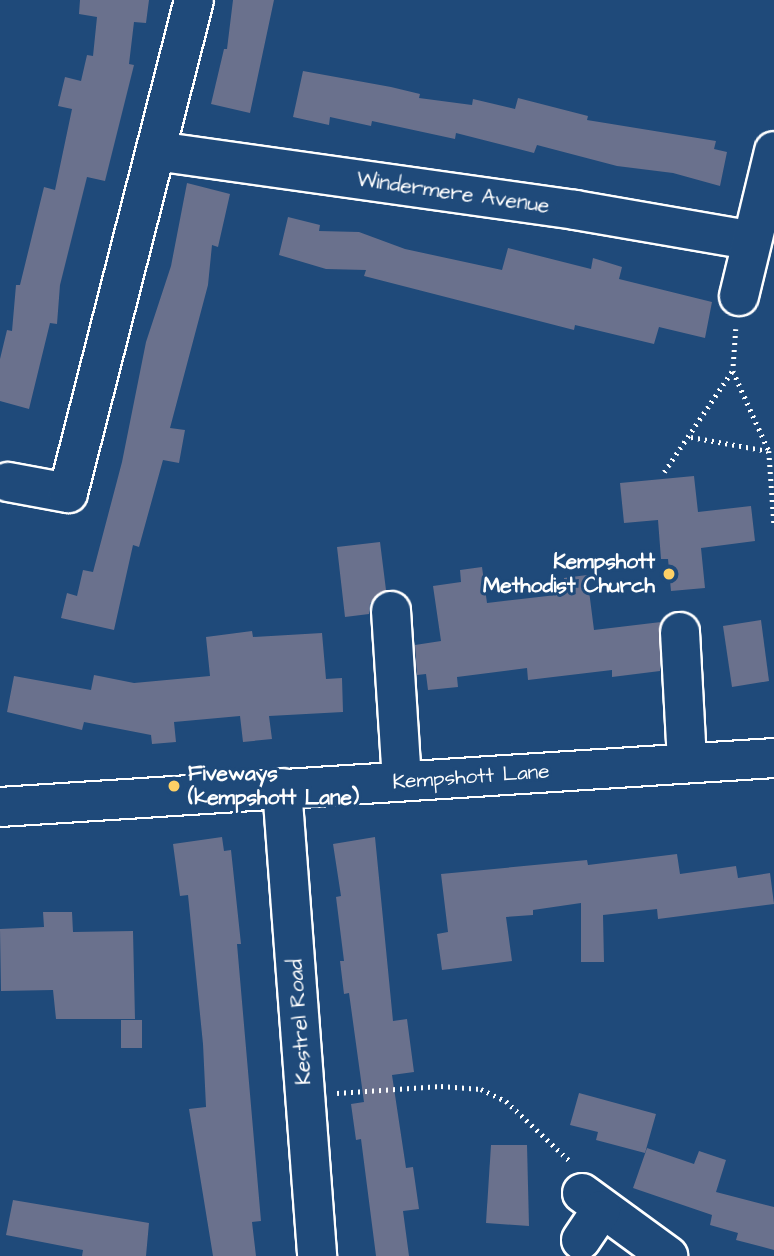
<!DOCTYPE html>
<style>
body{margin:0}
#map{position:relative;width:774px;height:1256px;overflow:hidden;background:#1f4a7a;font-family:"Architects Daughter",sans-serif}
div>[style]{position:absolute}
.building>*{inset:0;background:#6a718d}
.path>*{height:4.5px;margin-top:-2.25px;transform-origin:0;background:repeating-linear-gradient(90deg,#fff 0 2px,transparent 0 7px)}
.roads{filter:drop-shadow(2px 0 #fff) drop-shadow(-2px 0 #fff) drop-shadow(0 2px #fff) drop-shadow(0 -2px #fff)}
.minor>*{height:38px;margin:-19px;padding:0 19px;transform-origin:19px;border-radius:19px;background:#1f4a7a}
.dots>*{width:19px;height:19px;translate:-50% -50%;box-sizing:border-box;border:4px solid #1f4a7a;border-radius:50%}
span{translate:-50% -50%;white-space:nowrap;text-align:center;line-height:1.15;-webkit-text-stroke:6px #1f4a7a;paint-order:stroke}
.street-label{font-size:21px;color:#fff}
.poi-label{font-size:21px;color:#fff;font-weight:700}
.right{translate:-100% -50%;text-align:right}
.left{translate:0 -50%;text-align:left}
</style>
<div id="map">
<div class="building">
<div style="clip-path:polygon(80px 0,149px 0,146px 23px,134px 22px,129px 64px,134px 65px,105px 181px,87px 177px,60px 285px,57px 324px,50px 323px,29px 409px,0 401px,0 359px,7px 330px,12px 331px,16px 285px,20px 285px,44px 187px,55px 190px,72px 109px,58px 106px,65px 77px,81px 81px,87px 55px,93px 56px,97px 17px,79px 14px)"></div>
<div style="clip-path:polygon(233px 0,274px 0,250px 113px,211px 104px,224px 49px,227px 49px)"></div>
<div style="clip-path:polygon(303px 71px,391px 87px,420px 94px,419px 98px,472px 105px,473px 99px,515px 109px,518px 98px,588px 116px,587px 120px,716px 141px,714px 149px,727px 152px,720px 186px,673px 173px,617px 166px,537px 145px,534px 153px,456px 133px,455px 139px,372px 121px,371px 126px,330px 117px,329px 125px,293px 117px)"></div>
<div style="clip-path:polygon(187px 183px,230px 194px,218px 247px,212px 245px,208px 285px,170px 428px,185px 430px,179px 463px,163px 460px,139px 547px,133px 545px,114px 630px,61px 618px,67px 593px,77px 596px,83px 570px,93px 572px,122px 462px,146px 342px,171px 266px)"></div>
<div style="clip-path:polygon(288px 217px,320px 225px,319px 231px,359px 232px,405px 249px,502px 270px,508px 248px,591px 269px,593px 258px,622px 267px,619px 279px,712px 302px,705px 338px,659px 327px,654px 344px,575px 325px,574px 330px,364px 276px,366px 270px,326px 269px,279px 255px)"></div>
<div style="clip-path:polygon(694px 476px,698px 512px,751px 506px,755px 541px,701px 548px,705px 588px,671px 591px,668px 559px,661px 559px,658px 520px,624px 523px,620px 483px)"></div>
<div style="clip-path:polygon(380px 542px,386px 590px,370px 603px,369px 614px,345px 617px,337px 547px)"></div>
<div style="clip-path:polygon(482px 567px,487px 603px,565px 594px,564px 578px,587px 575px,594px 630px,661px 622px,660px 671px,612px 677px,612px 670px,528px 680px,527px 668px,457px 677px,458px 687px,428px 690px,426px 674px,417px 675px,415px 645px,441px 641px,433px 586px,461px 582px,460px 570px)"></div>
<div style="clip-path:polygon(761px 620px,769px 681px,732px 687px,723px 626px)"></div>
<div style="clip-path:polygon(252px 631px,253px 637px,322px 633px,326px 679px,342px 678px,343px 712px,269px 716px,272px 739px,243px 742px,240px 716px,174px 722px,176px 742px,152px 744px,151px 735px,84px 722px,82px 730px,7px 712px,14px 676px,91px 690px,94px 675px,134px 683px,210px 676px,206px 637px)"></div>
<div style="clip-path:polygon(222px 837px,224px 851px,231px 850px,241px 944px,237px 944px,261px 1221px,252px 1222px,256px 1256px,213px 1256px,189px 1109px,206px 1107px,203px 1044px,188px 895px,180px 896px,173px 844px)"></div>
<div style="clip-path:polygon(375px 837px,393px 1021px,407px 1019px,414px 1072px,392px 1075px,406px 1168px,413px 1167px,419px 1209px,403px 1211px,409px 1256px,376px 1256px,361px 1139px,356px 1140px,351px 1104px,364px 1102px,349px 993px,344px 994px,340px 961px,344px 961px,336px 897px,341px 896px,333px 844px)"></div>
<div style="clip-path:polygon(677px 854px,680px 874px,736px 866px,738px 878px,770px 873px,774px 904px,658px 919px,657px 909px,603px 915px,604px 962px,581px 962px,581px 903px,533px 910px,533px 915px,506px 917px,512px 961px,442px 970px,437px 934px,448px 932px,441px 874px,587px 860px,588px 865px)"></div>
<div style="clip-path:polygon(43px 912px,72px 912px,73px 932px,133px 931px,135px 1019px,56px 1019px,53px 990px,1px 991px,0 929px,44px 927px)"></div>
<div style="clip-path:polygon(121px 1020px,142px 1020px,142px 1048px,121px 1048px)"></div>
<div style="clip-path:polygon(579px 1093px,656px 1114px,645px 1153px,596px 1140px,598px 1132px,570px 1125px)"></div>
<div style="clip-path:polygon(491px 1145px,527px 1145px,529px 1226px,486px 1223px)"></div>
<div style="clip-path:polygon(647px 1148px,694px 1164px,699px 1151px,726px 1160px,716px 1192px,774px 1207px,774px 1250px,736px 1240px,738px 1233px,710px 1225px,712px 1215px,633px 1188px)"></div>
<div style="clip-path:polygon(13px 1200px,149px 1223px,146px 1256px,82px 1256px,83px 1250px,6px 1235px)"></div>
</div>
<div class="path">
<div style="left:736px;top:329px;width:42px;rotate:94.1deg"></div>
<div style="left:733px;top:371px;width:88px;rotate:65.8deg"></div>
<div style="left:769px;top:451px;width:72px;rotate:86deg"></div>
<div style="left:691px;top:437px;width:78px;rotate:10.3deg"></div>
<div style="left:664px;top:472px;width:122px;rotate:-56deg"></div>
<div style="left:337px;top:1093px;width:104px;rotate:-3.9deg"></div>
<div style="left:441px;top:1086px;width:40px;rotate:4.3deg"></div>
<div style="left:481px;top:1089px;width:28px;rotate:26deg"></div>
<div style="left:506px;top:1101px;width:89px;rotate:43.2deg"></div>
</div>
<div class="roads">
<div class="minor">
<div style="left:156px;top:151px;width:423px;rotate:8deg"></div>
<div style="left:575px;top:210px;width:177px;rotate:9.8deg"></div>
<div style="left:739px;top:296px;width:149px;rotate:-76.4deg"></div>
<div style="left:8px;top:482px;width:61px;rotate:10.4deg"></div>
<div style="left:68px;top:493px;width:509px;rotate:-75.66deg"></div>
<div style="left:391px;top:611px;width:170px;rotate:86.3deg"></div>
<div style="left:680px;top:632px;width:131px;rotate:86.9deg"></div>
<div style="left:282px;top:788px;width:469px;rotate:85.7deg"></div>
<div style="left:0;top:807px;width:776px;rotate:-3.62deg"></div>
<div style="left:582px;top:1193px;width:107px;rotate:36.2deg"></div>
<div style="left:581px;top:1240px;width:36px;rotate:-56deg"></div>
</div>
</div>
<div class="dots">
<div style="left:669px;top:574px;background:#ffd166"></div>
<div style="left:174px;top:786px;background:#ffd166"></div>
</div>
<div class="street-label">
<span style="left:453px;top:193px;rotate:8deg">Windermere Avenue</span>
<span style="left:471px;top:777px;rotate:-4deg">Kempshott Lane</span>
<span style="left:300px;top:1022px;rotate:-94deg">Kestrel Road</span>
</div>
<div class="poi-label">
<span class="right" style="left:655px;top:574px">Kempshott<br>Methodist Church</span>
<span class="left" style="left:188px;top:786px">Fiveways<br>(kempshott Lane)</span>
</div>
</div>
